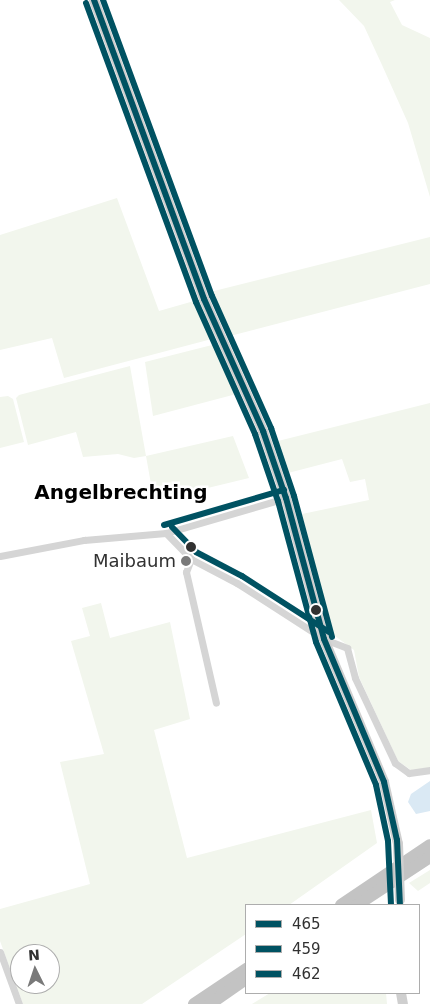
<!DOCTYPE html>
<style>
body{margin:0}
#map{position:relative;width:430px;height:1004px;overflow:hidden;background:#fff;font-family:"DejaVu Sans",sans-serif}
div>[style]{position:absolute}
.green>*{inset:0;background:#f2f6ed}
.water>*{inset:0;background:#dae9f4}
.street>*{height:7px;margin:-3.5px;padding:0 3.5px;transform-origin:3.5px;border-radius:3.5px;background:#d5d5d5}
.secondary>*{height:10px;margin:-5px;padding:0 5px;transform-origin:5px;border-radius:5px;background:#cfcfcf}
.highway>*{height:12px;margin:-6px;padding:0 6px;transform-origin:6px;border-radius:6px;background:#c3c3c3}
.secondary-bridge>*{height:10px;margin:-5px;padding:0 5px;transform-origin:5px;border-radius:5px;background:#cfcfcf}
.bus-1>*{height:6px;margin:-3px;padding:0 3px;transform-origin:3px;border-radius:3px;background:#005262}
.bus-2>*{height:6px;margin:-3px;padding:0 3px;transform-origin:3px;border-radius:3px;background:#005262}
.bus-3>*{height:6px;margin:-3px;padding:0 3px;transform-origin:3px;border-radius:3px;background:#005262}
.dots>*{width:14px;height:14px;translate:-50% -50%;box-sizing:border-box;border:2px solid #fff;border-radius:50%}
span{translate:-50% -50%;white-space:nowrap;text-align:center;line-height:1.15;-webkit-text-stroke:5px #fff;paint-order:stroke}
.poi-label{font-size:18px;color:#313131}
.right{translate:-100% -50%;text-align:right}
.quarter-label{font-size:20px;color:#000;font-weight:700}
.legend{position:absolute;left:245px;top:904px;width:175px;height:90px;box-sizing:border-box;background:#fff;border:1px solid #adadad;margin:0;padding:6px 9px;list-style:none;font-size:15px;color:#313131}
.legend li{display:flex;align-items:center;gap:10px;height:25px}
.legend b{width:25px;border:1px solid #adadad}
.north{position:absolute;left:10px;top:944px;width:50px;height:50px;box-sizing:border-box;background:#fff;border:1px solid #adadad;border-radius:50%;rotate:356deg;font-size:14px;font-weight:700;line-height:20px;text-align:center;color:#313131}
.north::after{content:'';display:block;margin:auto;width:18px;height:22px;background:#797979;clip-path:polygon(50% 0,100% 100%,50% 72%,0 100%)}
</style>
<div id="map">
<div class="green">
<div style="clip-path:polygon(339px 0,395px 0,390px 2px,402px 25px,430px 38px,430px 197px,408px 123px,382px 65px,364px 26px)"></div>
<div style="clip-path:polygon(117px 198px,159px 311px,201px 299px,217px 334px,208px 340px,64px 378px,52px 338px,0 350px,0 235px)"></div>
<div style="clip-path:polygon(430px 237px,430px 284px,230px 336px,210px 292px)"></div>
<div style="clip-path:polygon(216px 344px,223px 347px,244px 392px,153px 416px,145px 362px)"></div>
<div style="clip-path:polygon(130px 366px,146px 456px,233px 436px,249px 478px,154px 501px,146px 456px,134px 458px,118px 454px,83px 457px,76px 432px,28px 445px,16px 398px,19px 395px)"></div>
<div style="clip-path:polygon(8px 396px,13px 399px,24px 442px,0 448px,0 397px)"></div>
<div style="clip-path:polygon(430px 403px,430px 768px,411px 770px,398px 761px,359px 677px,354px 650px,331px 633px,302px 514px,369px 500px,365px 479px,350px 482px,342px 459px,288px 473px,278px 441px)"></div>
<div style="clip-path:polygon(evenodd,101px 603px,110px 638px,170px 622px,190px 719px,154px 730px,187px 858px,371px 810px,377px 843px,289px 905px,246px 905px,246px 934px,142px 1004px,23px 1004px,0 941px,0 909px,90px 884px,60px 762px,104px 754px,71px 641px,90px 636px,82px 608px,101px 603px,20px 954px,50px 954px,50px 984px,20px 984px,20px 954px)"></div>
<div style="clip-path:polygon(430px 870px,430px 883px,418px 891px,409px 883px)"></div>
<div style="clip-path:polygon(270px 993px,386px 993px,387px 1004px,252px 1004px)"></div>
</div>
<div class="water">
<div style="clip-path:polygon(430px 781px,430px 811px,416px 814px,408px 802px,411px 794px)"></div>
</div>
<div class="street">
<div style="left:166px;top:533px;width:36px;rotate:46deg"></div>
<div style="left:191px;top:559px;width:52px;rotate:27.6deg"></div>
<div style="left:237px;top:583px;width:103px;rotate:32.8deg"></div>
<div style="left:324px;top:639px;width:25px;rotate:21deg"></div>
<div style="left:347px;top:648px;width:31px;rotate:75deg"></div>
<div style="left:355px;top:678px;width:94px;rotate:64.8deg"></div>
<div style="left:395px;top:763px;width:17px;rotate:36deg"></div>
<div style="left:409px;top:773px;width:21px;rotate:-8deg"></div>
<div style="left:0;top:556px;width:86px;rotate:-10.8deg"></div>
<div style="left:84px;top:540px;width:82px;rotate:-4.9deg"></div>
<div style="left:166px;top:533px;width:125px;rotate:-16.3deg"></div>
<div style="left:191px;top:559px;width:14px;rotate:111deg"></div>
<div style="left:186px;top:572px;width:134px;rotate:77.1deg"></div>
<div style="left:0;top:952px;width:55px;rotate:69.9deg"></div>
</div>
<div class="secondary">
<div style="left:94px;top:0;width:319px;rotate:69.8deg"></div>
<div style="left:204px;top:299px;width:145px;rotate:65.9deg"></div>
<div style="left:263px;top:431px;width:71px;rotate:71.1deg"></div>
<div style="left:286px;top:498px;width:146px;rotate:74.9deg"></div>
<div style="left:324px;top:639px;width:155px;rotate:67.2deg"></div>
<div style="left:384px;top:782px;width:64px;rotate:77.3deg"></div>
<div style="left:401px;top:993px;width:11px;rotate:80deg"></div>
</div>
<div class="highway">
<div style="left:341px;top:905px;width:107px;rotate:-34deg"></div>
<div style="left:357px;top:905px;width:87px;rotate:-33.3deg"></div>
<div style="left:194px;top:1004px;width:63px;rotate:-33.9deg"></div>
<div style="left:210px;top:1004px;width:44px;rotate:-34.8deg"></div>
</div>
<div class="secondary-bridge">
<div style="left:398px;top:844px;width:56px;rotate:88deg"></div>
</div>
<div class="bus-1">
<div style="left:94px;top:0;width:319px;rotate:69.8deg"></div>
<div style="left:204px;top:299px;width:145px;rotate:65.9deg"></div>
<div style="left:263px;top:431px;width:71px;rotate:71.1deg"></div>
<div style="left:286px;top:498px;width:146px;rotate:74.9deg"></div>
<div style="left:324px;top:639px;width:155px;rotate:67.2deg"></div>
<div style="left:384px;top:782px;width:59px;rotate:77.4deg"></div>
<div style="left:397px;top:840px;width:65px;rotate:87.4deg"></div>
</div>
<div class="bus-2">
<div style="left:86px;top:3px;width:319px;rotate:69.8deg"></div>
<div style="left:196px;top:302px;width:145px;rotate:65.9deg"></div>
<div style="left:255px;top:434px;width:71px;rotate:71.1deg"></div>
<div style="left:278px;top:501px;width:146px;rotate:74.9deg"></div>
<div style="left:316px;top:642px;width:155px;rotate:67.2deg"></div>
<div style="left:376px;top:785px;width:57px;rotate:77.9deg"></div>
<div style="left:388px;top:841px;width:64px;rotate:87.3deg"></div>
</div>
<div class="bus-3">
<div style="left:103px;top:0;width:315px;rotate:69.8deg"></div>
<div style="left:212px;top:296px;width:145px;rotate:65.9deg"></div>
<div style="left:271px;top:428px;width:72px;rotate:71.3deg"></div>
<div style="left:294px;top:496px;width:146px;rotate:74.9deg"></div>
<div style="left:164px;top:525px;width:125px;rotate:-16.3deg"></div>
<div style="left:172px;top:527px;width:35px;rotate:46deg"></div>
<div style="left:196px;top:552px;width:52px;rotate:27.6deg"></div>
<div style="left:242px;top:576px;width:103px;rotate:32.8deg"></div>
</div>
<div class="dots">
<div style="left:191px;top:547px;background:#313131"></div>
<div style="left:186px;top:561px;background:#797979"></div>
<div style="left:316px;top:610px;background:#313131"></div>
</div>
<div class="poi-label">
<span class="right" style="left:176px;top:561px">Maibaum</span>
</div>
<div class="quarter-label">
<span style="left:121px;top:492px">Angelbrechting</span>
</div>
<ul class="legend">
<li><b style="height:6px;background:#005262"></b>465</li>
<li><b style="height:6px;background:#005262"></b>459</li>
<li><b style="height:6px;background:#005262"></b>462</li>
</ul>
<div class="north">N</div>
</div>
